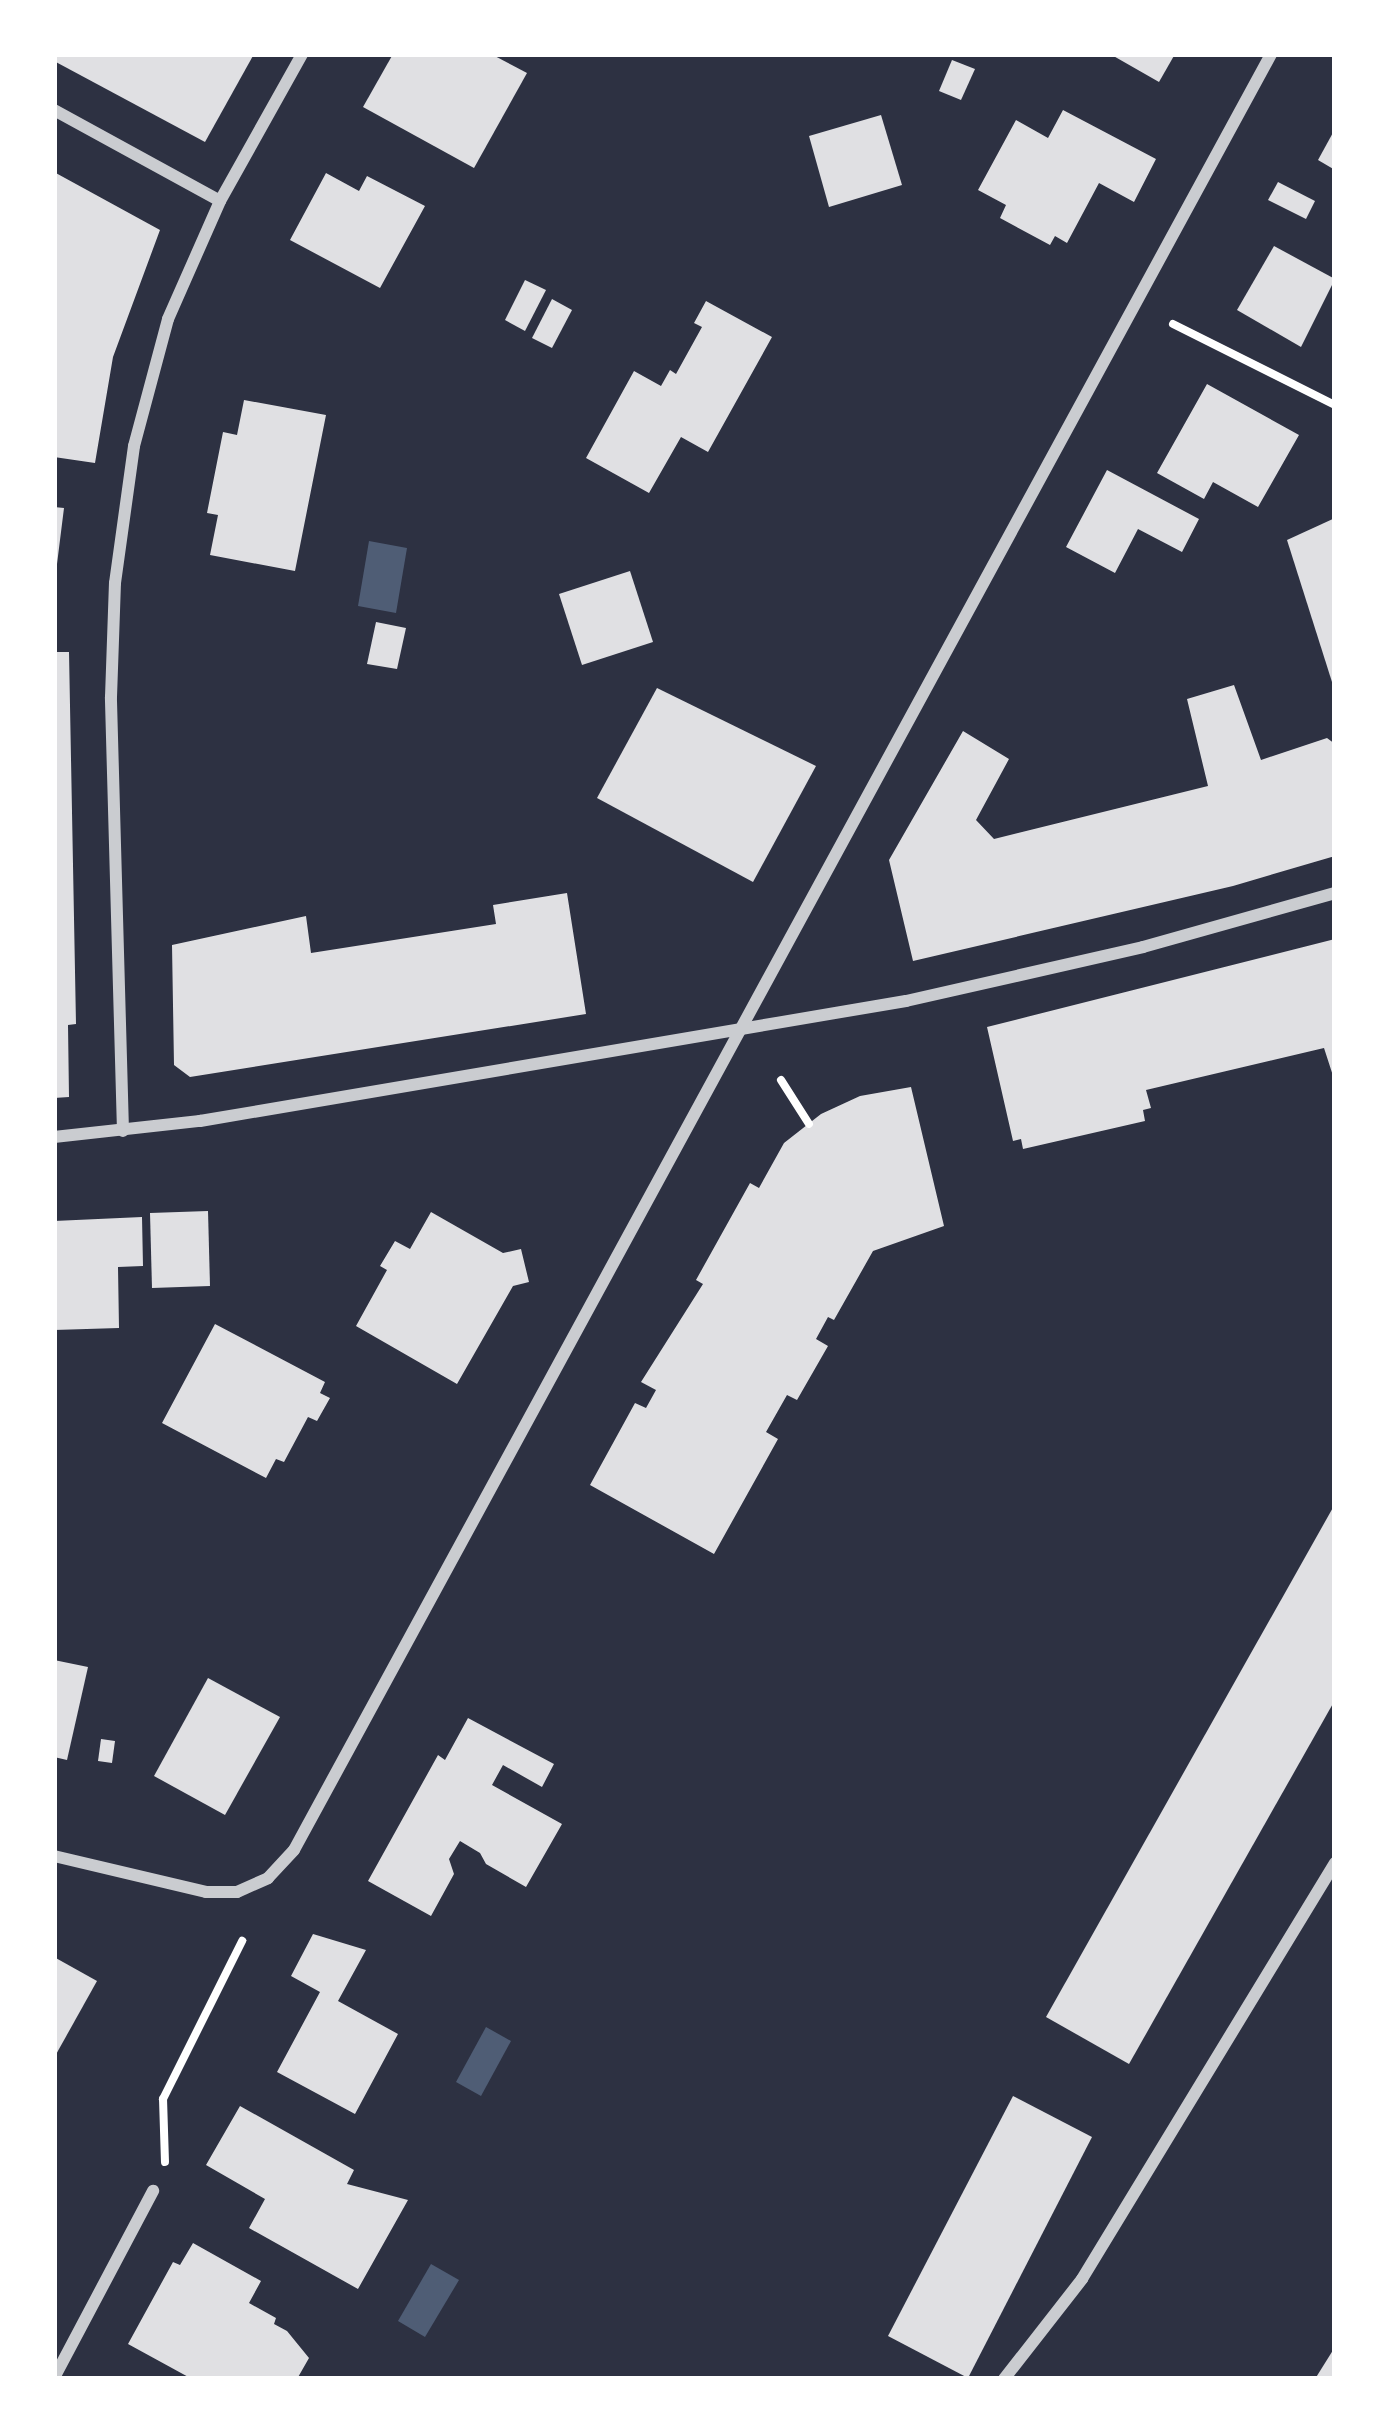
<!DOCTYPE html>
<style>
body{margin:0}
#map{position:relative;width:1389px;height:2433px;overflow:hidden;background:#2d3142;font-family:Raleway,sans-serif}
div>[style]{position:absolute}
.water>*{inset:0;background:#4f5d75}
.building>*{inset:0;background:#e0e0e3}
.path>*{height:8px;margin:-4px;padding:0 4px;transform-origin:4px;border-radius:4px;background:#fff}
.minor>*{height:12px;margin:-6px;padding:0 6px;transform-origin:6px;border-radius:6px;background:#caccd0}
span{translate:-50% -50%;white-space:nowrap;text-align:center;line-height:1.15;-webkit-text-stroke:9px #fff;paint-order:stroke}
.frame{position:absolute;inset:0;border:57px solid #fff;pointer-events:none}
</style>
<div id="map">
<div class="water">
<div style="clip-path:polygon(369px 541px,407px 548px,396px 613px,358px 606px)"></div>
<div style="clip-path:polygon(486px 2027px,511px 2041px,481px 2096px,456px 2082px)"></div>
<div style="clip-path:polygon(431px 2264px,459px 2280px,425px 2337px,398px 2321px)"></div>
</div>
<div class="building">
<div style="clip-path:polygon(54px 54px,254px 54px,205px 142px,54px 61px)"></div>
<div style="clip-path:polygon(393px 54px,491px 54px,527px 73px,474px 168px,363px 107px)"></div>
<div style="clip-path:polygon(1110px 54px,1175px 54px,1159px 82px)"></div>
<div style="clip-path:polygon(952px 60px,975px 69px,961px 100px,939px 91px)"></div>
<div style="clip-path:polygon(1063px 110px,1156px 159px,1134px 202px,1099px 183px,1067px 243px,1055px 236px,1050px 245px,1000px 218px,1006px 205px,978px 190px,1016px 120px,1048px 138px)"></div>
<div style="clip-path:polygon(881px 115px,902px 185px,829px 207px,809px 136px)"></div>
<div style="clip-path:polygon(1335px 129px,1335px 170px,1318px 160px)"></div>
<div style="clip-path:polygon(54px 172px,160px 230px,113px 357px,95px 463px,54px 457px)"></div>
<div style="clip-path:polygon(326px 173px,359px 191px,367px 176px,425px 206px,380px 288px,290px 240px)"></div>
<div style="clip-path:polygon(1278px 182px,1315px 201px,1306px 219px,1268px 200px)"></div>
<div style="clip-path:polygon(1274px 246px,1335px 279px,1301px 347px,1237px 310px)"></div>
<div style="clip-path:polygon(525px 280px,546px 290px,525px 331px,505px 320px)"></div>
<div style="clip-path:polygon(552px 299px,572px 310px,552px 348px,532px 338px)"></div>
<div style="clip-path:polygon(706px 301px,772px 337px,708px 452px,681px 437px,649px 493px,586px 458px,634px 371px,661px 386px,670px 370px,676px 374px,702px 327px,694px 323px)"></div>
<div style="clip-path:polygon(1207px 384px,1299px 435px,1258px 507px,1213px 482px,1204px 499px,1157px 473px)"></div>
<div style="clip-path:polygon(244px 400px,326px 415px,295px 571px,210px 555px,218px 515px,207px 513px,223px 432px,237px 435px)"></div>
<div style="clip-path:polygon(1107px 470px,1199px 519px,1182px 552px,1138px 529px,1115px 573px,1066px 547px)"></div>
<div style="clip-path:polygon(54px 507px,64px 508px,57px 564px,54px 564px)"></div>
<div style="clip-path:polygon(1335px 518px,1335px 680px,1332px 682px,1287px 540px)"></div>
<div style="clip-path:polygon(630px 571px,653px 642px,582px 665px,559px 594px)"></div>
<div style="clip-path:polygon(376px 622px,406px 628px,397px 669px,367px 664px)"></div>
<div style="clip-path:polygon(54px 652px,69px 652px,76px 1024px,68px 1025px,69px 1097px,54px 1098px)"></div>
<div style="clip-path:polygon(1234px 685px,1261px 760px,1327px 738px,1335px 744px,1335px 856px,1233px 886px,913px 961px,889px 860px,963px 731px,1009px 759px,976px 820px,994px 839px,1208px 786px,1187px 699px)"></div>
<div style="clip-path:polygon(657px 688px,816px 766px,753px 882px,597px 798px)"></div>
<div style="clip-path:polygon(567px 893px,586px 1014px,190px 1077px,174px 1065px,172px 945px,306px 916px,311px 953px,496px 924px,493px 905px)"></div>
<div style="clip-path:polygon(1335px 939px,1335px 1082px,1324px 1048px,1146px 1090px,1151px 1108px,1143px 1110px,1145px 1121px,1023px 1149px,1021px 1139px,1013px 1141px,987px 1027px)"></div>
<div style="clip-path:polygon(911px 1087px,944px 1226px,873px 1251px,834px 1320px,828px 1317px,816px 1339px,828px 1346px,797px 1400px,787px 1395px,766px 1432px,778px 1439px,714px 1554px,590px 1485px,635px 1403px,646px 1408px,656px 1390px,641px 1382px,703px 1284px,696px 1280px,750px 1183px,759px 1188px,784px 1143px,821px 1114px,860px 1096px)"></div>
<div style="clip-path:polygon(208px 1211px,210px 1286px,152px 1288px,150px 1213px)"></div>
<div style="clip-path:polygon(431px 1212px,503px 1253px,521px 1249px,529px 1282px,513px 1286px,457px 1384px,356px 1326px,387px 1270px,380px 1266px,395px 1241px,410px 1249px)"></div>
<div style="clip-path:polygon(142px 1217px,143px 1266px,118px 1267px,119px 1328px,54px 1330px,54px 1221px)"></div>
<div style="clip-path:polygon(215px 1324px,325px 1382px,320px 1393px,330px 1398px,317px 1421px,308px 1417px,284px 1462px,276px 1459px,266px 1478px,162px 1423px)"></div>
<div style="clip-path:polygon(1335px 1504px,1335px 1700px,1129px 2064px,1046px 2017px)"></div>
<div style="clip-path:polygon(54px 1660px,88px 1667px,67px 1760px,54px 1757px)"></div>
<div style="clip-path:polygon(208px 1678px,280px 1717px,225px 1815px,154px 1776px)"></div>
<div style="clip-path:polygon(468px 1718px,554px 1764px,542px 1787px,503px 1765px,492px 1785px,562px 1824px,526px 1887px,486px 1864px,480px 1853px,460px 1841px,449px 1859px,454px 1874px,431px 1916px,368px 1881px,438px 1755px,445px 1760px)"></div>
<div style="clip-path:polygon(101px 1739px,115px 1741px,112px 1763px,98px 1761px)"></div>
<div style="clip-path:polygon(313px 1934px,366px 1950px,338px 2001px,398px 2034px,355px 2114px,277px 2072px,320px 1992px,291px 1976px)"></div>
<div style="clip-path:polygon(54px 1957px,97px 1981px,54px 2058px)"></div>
<div style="clip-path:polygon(1013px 2096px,1092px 2137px,968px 2378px,888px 2336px)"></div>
<div style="clip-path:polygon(240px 2106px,354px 2170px,347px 2184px,408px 2200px,358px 2289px,249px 2228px,265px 2199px,206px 2165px)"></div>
<div style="clip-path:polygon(193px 2243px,261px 2281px,249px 2303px,276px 2318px,274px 2324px,287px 2331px,309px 2358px,297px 2379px,192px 2379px,128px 2344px,173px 2262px,180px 2265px)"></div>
<div style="clip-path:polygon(1335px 2347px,1335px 2379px,1315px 2379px)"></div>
</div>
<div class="path">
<div style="left:1173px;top:324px;width:181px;rotate:26.6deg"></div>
<div style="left:781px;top:1080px;width:52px;rotate:57.5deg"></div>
<div style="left:165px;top:2162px;width:63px;rotate:-91.8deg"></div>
<div style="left:163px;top:2099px;width:177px;rotate:-63.4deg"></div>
</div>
<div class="minor">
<div style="left:54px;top:110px;width:189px;rotate:28.7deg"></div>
<div style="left:123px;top:1131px;width:434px;rotate:-91.6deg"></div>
<div style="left:111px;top:697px;width:114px;rotate:-88deg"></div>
<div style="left:115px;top:583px;width:138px;rotate:-82.1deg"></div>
<div style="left:134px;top:446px;width:131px;rotate:-75deg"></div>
<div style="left:168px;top:319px;width:129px;rotate:-66.2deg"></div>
<div style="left:220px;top:201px;width:168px;rotate:-60.8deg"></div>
<div style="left:54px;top:1137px;width:147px;rotate:-6.3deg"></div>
<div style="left:200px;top:1121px;width:716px;rotate:-9.65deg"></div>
<div style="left:906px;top:1001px;width:243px;rotate:-12.8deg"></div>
<div style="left:1143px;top:947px;width:199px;rotate:-15.7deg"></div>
<div style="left:54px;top:1856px;width:156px;rotate:13.3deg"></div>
<div style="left:206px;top:1892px;width:31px"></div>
<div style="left:237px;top:1892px;width:34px;rotate:-24deg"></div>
<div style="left:268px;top:1878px;width:38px;rotate:-47deg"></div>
<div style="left:294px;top:1850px;width:2045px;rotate:-61.45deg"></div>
<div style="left:54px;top:2378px;width:212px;rotate:-62.1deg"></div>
<div style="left:1004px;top:2379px;width:127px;rotate:-52deg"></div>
<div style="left:1082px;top:2279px;width:487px;rotate:-58.7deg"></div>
</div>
<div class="frame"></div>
</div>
